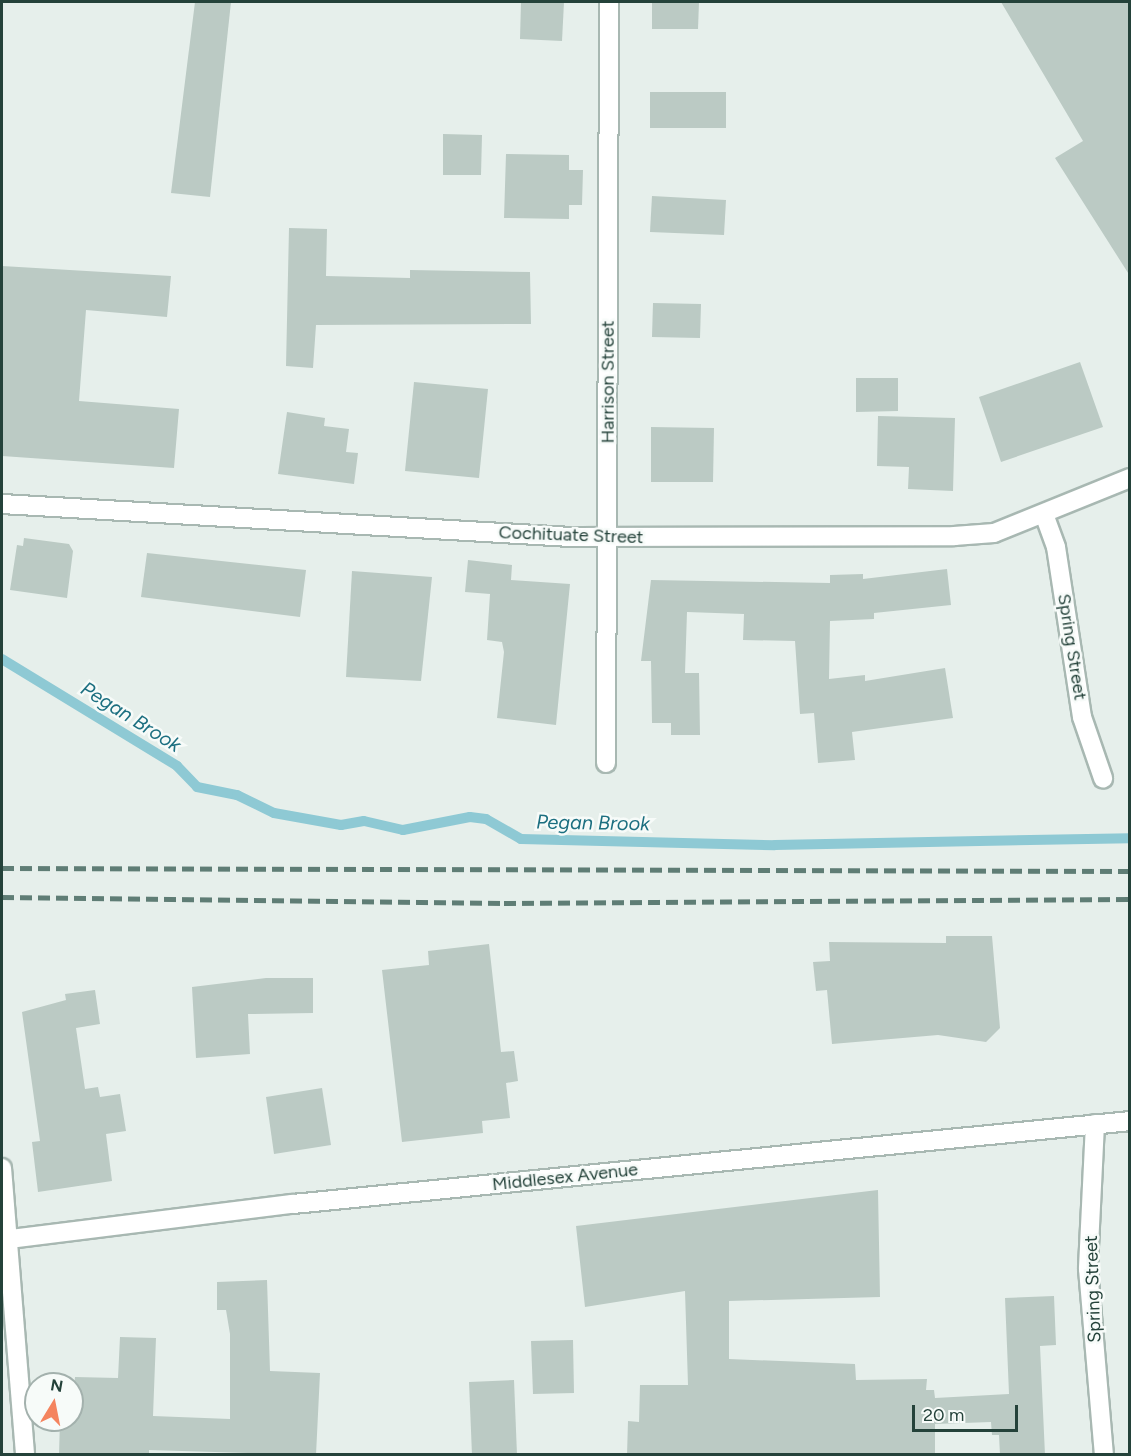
<!DOCTYPE html>
<style>
body{margin:0}
#map{position:relative;width:1131px;height:1456px;overflow:hidden;background:#e6efeb;font-family:Figtree,sans-serif}
div>[style]{position:absolute}
.stream>*{height:10px;margin:-5px;padding:0 5px;transform-origin:5px;border-radius:5px;background:#8ec9d4}
.building>*{inset:0;background:#bbcac4}
.roads{filter:drop-shadow(2px 0 #a8b8b2) drop-shadow(-2px 0 #a8b8b2) drop-shadow(0 2px #a8b8b2) drop-shadow(0 -2px #a8b8b2)}
.street>*{height:18px;margin:-9px;padding:0 9px;transform-origin:9px;border-radius:9px;background:#fff}
.secondary>*{height:18px;margin:-9px;padding:0 9px;transform-origin:9px;border-radius:9px;background:#fff}
.rail>*{height:4.5px;margin-top:-2.25px;transform-origin:0;background:repeating-linear-gradient(90deg,#5f7d75 0 12px,transparent 0 18px)}
span{translate:-50% -50%;white-space:nowrap;text-align:center;line-height:1.15;-webkit-text-stroke:5px #f7fbf9;paint-order:stroke}
.street-label{font-size:18px;color:#24423a}
.water-label{font-size:20px;color:#1c6f80;font-style:italic}
.frame{position:absolute;inset:0;border:3px solid #24423a;pointer-events:none}
.north{position:absolute;left:24px;top:1372px;width:60px;height:60px;box-sizing:border-box;background:#f7fbf9;border:2px solid #a3b1ad;border-radius:50%;rotate:10deg;font-size:16px;font-weight:700;line-height:24px;text-align:center;color:#24423a}
.north::after{content:'';display:block;margin:auto;width:21px;height:27px;background:#f4845f;clip-path:polygon(50% 0,100% 100%,50% 72%,0 100%)}
.scale{position:absolute;left:912px;top:1405px;width:106px;height:27px;box-sizing:border-box;border:3px solid #24423a;border-top:0;padding-left:8px;font-size:18px;line-height:21px;white-space:nowrap;color:#24423a;-webkit-text-stroke:4px #f7fbf9;paint-order:stroke}
</style>
<div id="map">
<div class="stream">
<div style="left:2px;top:659px;width:205px;rotate:31.4deg"></div>
<div style="left:177px;top:766px;width:29px;rotate:46deg"></div>
<div style="left:197px;top:787px;width:41px;rotate:11.3deg"></div>
<div style="left:237px;top:795px;width:41px;rotate:25.9deg"></div>
<div style="left:274px;top:813px;width:68px;rotate:10.2deg"></div>
<div style="left:341px;top:825px;width:23px;rotate:-10deg"></div>
<div style="left:364px;top:821px;width:40px;rotate:13deg"></div>
<div style="left:403px;top:830px;width:68px;rotate:-11deg"></div>
<div style="left:470px;top:817px;width:16px;rotate:7deg"></div>
<div style="left:486px;top:819px;width:40px;rotate:29.7deg"></div>
<div style="left:521px;top:839px;width:254px;rotate:1.4deg"></div>
<div style="left:775px;top:845px;width:355px;rotate:-1.1deg"></div>
</div>
<div class="building">
<div style="clip-path:polygon(195px 2px,231px 2px,210px 197px,171px 193px)"></div>
<div style="clip-path:polygon(521px 2px,564px 2px,562px 41px,520px 39px)"></div>
<div style="clip-path:polygon(652px 2px,699px 2px,698px 29px,652px 29px)"></div>
<div style="clip-path:polygon(1001px 2px,1130px 2px,1130px 276px,1055px 158px,1083px 141px)"></div>
<div style="clip-path:polygon(650px 92px,726px 92px,726px 128px,650px 128px)"></div>
<div style="clip-path:polygon(443px 134px,482px 135px,481px 175px,443px 175px)"></div>
<div style="clip-path:polygon(506px 154px,569px 155px,569px 170px,583px 170px,582px 205px,569px 205px,569px 219px,504px 218px)"></div>
<div style="clip-path:polygon(652px 196px,726px 200px,724px 235px,650px 232px)"></div>
<div style="clip-path:polygon(289px 228px,327px 229px,326px 276px,410px 278px,410px 270px,530px 272px,531px 324px,316px 325px,313px 368px,286px 366px)"></div>
<div style="clip-path:polygon(2px 266px,171px 276px,167px 317px,86px 310px,79px 401px,179px 409px,174px 468px,2px 456px)"></div>
<div style="clip-path:polygon(653px 303px,701px 304px,700px 338px,652px 337px)"></div>
<div style="clip-path:polygon(1080px 362px,1103px 427px,1001px 462px,979px 397px)"></div>
<div style="clip-path:polygon(856px 378px,898px 378px,898px 411px,856px 412px)"></div>
<div style="clip-path:polygon(414px 382px,488px 389px,479px 478px,405px 471px)"></div>
<div style="clip-path:polygon(287px 412px,325px 418px,324px 426px,349px 429px,346px 452px,358px 453px,354px 484px,278px 474px)"></div>
<div style="clip-path:polygon(878px 416px,955px 418px,953px 491px,908px 489px,909px 467px,877px 466px)"></div>
<div style="clip-path:polygon(651px 427px,714px 428px,713px 482px,651px 482px)"></div>
<div style="clip-path:polygon(24px 538px,69px 544px,73px 551px,67px 598px,10px 590px,17px 545px,23px 546px)"></div>
<div style="clip-path:polygon(147px 553px,306px 570px,300px 617px,141px 597px)"></div>
<div style="clip-path:polygon(468px 560px,512px 565px,511px 580px,570px 584px,556px 725px,497px 718px,504px 652px,502px 642px,487px 640px,490px 594px,465px 592px)"></div>
<div style="clip-path:polygon(947px 569px,951px 605px,874px 613px,874px 619px,830px 621px,829px 679px,865px 675px,865px 681px,945px 668px,953px 718px,852px 732px,855px 760px,818px 763px,814px 713px,800px 714px,795px 641px,743px 640px,744px 614px,687px 612px,685px 673px,699px 673px,700px 735px,671px 735px,671px 723px,652px 723px,651px 661px,641px 661px,651px 580px,830px 583px,830px 575px,863px 574px,863px 579px)"></div>
<div style="clip-path:polygon(352px 571px,432px 577px,421px 681px,346px 677px)"></div>
<div style="clip-path:polygon(946px 936px,992px 936px,1000px 1028px,986px 1042px,938px 1035px,832px 1044px,827px 990px,816px 991px,813px 962px,830px 961px,829px 942px,946px 943px)"></div>
<div style="clip-path:polygon(489px 944px,501px 1052px,514px 1051px,518px 1081px,506px 1083px,510px 1118px,482px 1121px,483px 1133px,402px 1142px,382px 970px,429px 965px,428px 951px)"></div>
<div style="clip-path:polygon(266px 978px,313px 978px,313px 1013px,248px 1014px,250px 1054px,196px 1058px,192px 987px)"></div>
<div style="clip-path:polygon(95px 990px,100px 1024px,76px 1028px,85px 1089px,98px 1087px,100px 1097px,120px 1094px,126px 1131px,106px 1134px,112px 1181px,38px 1192px,32px 1142px,40px 1141px,22px 1012px,66px 1000px,65px 994px)"></div>
<div style="clip-path:polygon(322px 1088px,331px 1145px,274px 1154px,266px 1097px)"></div>
<div style="clip-path:polygon(878px 1190px,880px 1297px,729px 1301px,729px 1359px,855px 1364px,856px 1380px,927px 1379px,926px 1390px,934px 1390px,935px 1398px,1009px 1394px,1005px 1298px,1054px 1296px,1056px 1345px,1040px 1346px,1045px 1455px,1000px 1455px,999px 1435px,992px 1435px,991px 1422px,935px 1424px,935px 1455px,627px 1455px,628px 1421px,639px 1422px,640px 1385px,688px 1385px,685px 1291px,585px 1307px,576px 1226px)"></div>
<div style="clip-path:polygon(267px 1280px,270px 1371px,320px 1373px,316px 1455px,149px 1450px,149px 1455px,59px 1455px,60px 1420px,72px 1420px,75px 1377px,118px 1378px,120px 1337px,156px 1338px,153px 1416px,230px 1419px,230px 1334px,226px 1310px,217px 1310px,217px 1282px)"></div>
<div style="clip-path:polygon(573px 1340px,574px 1393px,533px 1394px,531px 1341px)"></div>
<div style="clip-path:polygon(514px 1380px,517px 1455px,472px 1455px,469px 1382px)"></div>
</div>
<div class="roads">
<div class="street">
<div style="left:2px;top:504px;width:570px;rotate:3.32deg"></div>
<div style="left:571px;top:537px;width:383px;rotate:-0.1deg"></div>
<div style="left:954px;top:536px;width:40px;rotate:-4.3deg"></div>
<div style="left:994px;top:533px;width:147px;rotate:-22deg"></div>
<div style="left:1044px;top:514px;width:35px;rotate:70deg"></div>
<div style="left:1056px;top:547px;width:172px;rotate:81.3deg"></div>
<div style="left:1082px;top:717px;width:65px;rotate:71deg"></div>
<div style="left:606px;top:763px;width:761px;rotate:-89.77deg"></div>
<div style="left:1095px;top:1124px;width:145px;rotate:92.8deg"></div>
<div style="left:1088px;top:1269px;width:186px;rotate:85.1deg"></div>
<div style="left:2px;top:1240px;width:293px;rotate:-7.1deg"></div>
<div style="left:293px;top:1204px;width:841px;rotate:-5.66deg"></div>
</div>
<div class="secondary">
<div style="left:2px;top:1168px;width:287px;rotate:85.4deg"></div>
</div>
</div>
<div class="rail">
<div style="left:2px;top:868px;width:1128px;rotate:0.15deg"></div>
<div style="left:2px;top:897px;width:502px;rotate:0.68deg"></div>
<div style="left:504px;top:903px;width:626px;rotate:-0.37deg"></div>
</div>
<div class="street-label">
<span style="left:608px;top:382px;rotate:-90deg">Harrison Street</span>
<span style="left:571px;top:535px;rotate:2deg">Cochituate Street</span>
<span style="left:1072px;top:647px;rotate:81deg">Spring Street</span>
<span style="left:565px;top:1177px;rotate:-6deg">Middlesex Avenue</span>
<span style="left:1093px;top:1289px;rotate:-92deg">Spring Street</span>
</div>
<div class="water-label">
<span style="left:131px;top:717px;rotate:32deg">Pegan Brook</span>
<span style="left:593px;top:823px;rotate:1deg">Pegan Brook</span>
</div>
<div class="frame"></div>
<div class="north">N</div>
<div class="scale">20 m</div>
</div>
